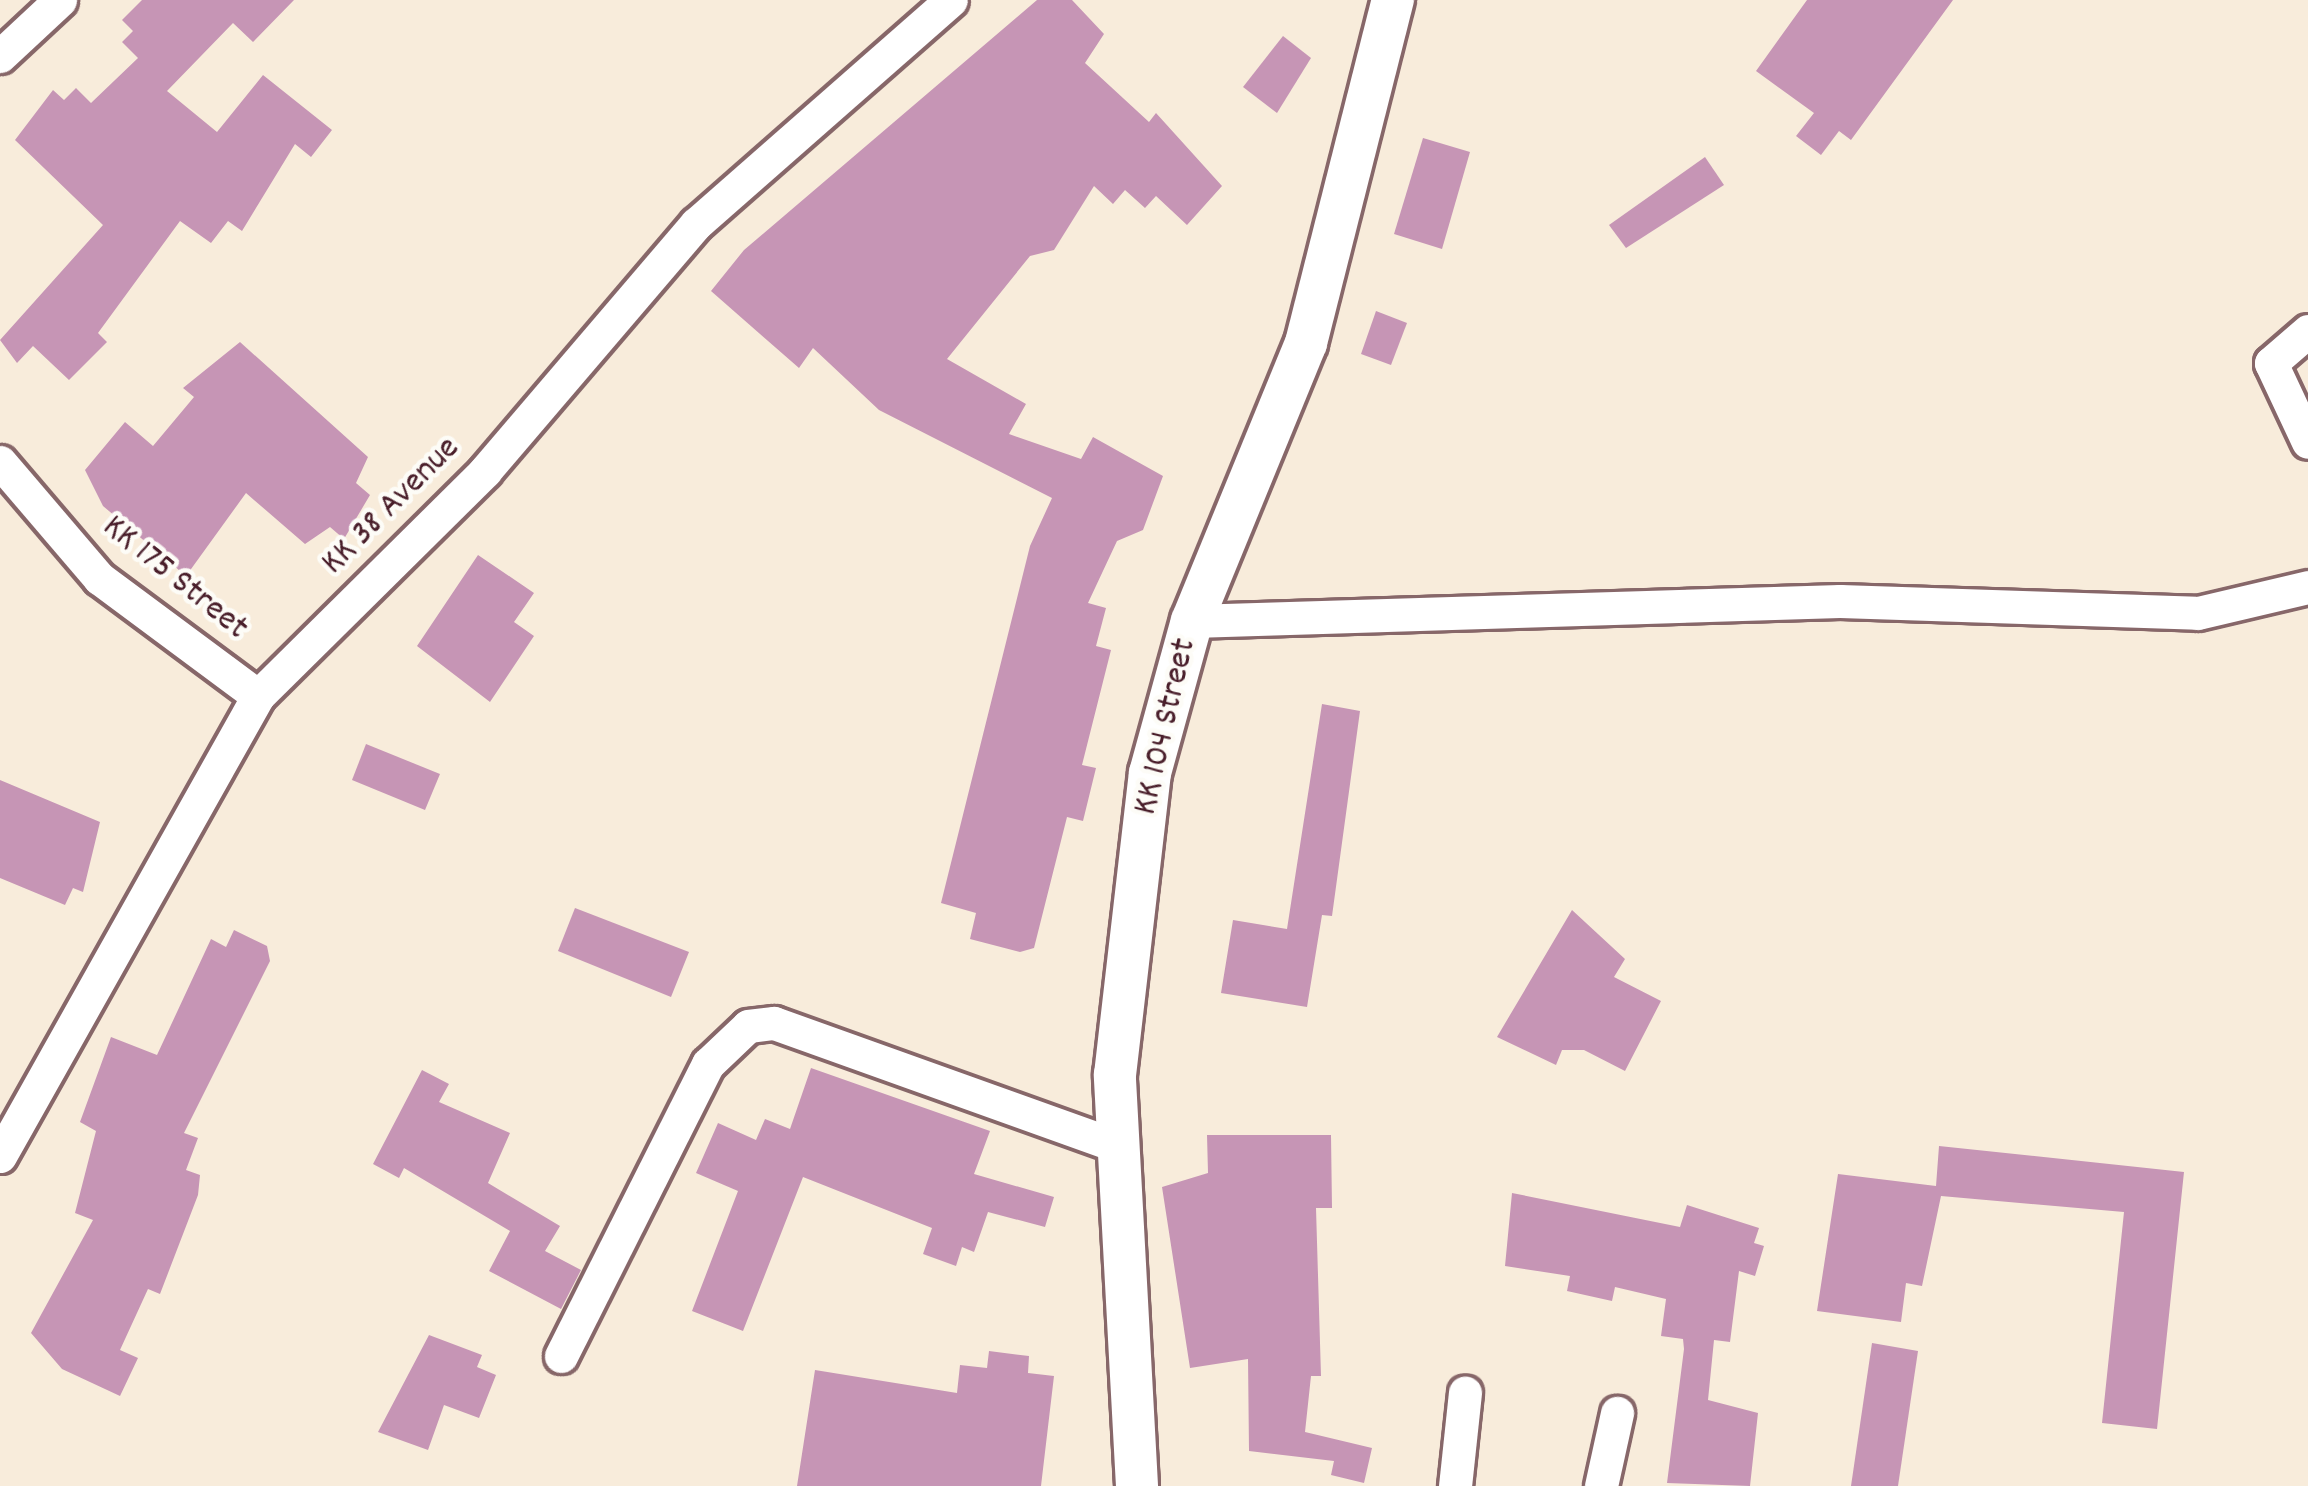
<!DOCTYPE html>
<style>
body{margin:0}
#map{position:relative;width:2308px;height:1486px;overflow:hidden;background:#f8ecdb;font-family:Dekko,sans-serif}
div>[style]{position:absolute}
.building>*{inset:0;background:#c695b5}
.roads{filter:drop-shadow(3px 0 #876769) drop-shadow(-3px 0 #876769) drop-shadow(0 3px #876769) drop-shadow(0 -3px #876769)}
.minor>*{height:33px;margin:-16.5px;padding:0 16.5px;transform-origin:16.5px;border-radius:16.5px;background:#fff}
.tertiary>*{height:42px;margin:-21px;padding:0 21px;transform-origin:21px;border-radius:21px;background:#fff}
span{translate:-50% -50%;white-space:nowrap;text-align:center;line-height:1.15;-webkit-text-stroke:9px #fdfcf7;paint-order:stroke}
.street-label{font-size:36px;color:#4a1f2b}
</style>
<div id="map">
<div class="building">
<div style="clip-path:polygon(142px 0,294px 0,253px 42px,233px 23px,167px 91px,217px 132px,263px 75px,332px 130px,311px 157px,295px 144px,242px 231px,228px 221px,211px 243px,180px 221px,98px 333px,107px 342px,69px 380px,33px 346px,17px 363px,0 340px,103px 225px,15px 140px,53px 90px,64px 100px,76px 88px,91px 103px,138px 58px,122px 42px,133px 31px,122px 20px)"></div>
<div style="clip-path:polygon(1037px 0,1072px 0,1104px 34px,1085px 63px,1149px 122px,1156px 113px,1222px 186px,1187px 225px,1156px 196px,1145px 208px,1125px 190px,1113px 204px,1094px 186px,1054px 250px,1030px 256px,947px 359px,1026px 404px,1009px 434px,1081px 459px,1093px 437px,1163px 476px,1143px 530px,1117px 541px,1088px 603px,1106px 608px,1096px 646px,1111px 650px,1082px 765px,1096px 768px,1083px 821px,1067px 817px,1034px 948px,1020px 952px,970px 939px,976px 913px,941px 903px,1030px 546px,1052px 498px,879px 410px,813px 348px,799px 368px,711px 291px,744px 250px)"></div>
<div style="clip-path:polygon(1807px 0,1953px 0,1851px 140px,1839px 131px,1821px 155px,1796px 136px,1814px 113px,1756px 71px)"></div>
<div style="clip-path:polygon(1283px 36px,1311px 58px,1277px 113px,1243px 87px)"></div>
<div style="clip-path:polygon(1423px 138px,1470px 152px,1442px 249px,1394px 234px)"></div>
<div style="clip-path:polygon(1705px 157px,1724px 185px,1626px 248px,1609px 225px)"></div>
<div style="clip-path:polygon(1376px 311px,1407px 323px,1391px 365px,1361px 354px)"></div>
<div style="clip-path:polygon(240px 342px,368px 457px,356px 483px,370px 495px,344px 539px,330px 527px,305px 544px,246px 493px,186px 576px,103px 506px,85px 470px,125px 422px,153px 446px,194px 397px,183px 388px)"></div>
<div style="clip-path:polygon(478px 555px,534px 593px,514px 622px,534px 636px,490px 702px,417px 646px)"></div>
<div style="clip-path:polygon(1322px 704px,1360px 711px,1332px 916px,1322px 915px,1307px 1007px,1221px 993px,1233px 920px,1287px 929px)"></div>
<div style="clip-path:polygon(366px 744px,440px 774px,425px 810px,352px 780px)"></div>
<div style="clip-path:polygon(0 780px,100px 822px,83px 892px,73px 888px,65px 905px,0 878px)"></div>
<div style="clip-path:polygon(575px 908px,689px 952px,671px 997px,558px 951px)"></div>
<div style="clip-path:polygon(1572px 910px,1625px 959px,1614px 977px,1661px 1001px,1625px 1071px,1584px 1050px,1562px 1050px,1556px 1065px,1497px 1037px)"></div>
<div style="clip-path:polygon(234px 930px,267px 946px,270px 961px,184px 1133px,198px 1138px,186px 1170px,200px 1175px,198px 1195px,160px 1294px,148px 1289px,120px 1350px,138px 1358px,120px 1396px,62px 1369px,31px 1333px,93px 1220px,75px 1213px,96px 1131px,80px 1122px,111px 1037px,157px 1055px,211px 939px,226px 947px)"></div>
<div style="clip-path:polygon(811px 1068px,990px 1131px,974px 1174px,1054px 1197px,1045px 1227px,988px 1212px,974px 1252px,962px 1247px,956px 1266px,923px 1254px,932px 1228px,803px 1177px,743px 1331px,692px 1311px,738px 1191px,696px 1173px,718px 1123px,756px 1140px,765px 1119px,790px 1129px)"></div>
<div style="clip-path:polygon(422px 1070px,449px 1084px,439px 1102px,510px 1133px,488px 1183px,560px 1226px,545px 1251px,581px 1270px,561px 1309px,489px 1271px,510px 1231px,404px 1168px,399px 1178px,373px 1164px)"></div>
<div style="clip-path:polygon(1207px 1135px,1331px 1135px,1332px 1208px,1316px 1208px,1321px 1376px,1311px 1376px,1305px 1432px,1372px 1448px,1364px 1483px,1331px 1475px,1334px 1461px,1249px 1451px,1248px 1359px,1190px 1368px,1162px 1187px,1208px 1173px)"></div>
<div style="clip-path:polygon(1939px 1146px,2184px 1172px,2157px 1429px,2102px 1423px,2124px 1212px,1941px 1196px,1922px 1286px,1906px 1283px,1901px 1322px,1817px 1311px,1838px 1174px,1936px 1186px)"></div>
<div style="clip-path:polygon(1512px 1193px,1680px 1227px,1687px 1205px,1759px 1228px,1754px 1243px,1764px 1246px,1755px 1276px,1739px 1271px,1730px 1342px,1714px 1340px,1708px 1400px,1758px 1413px,1750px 1486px,1667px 1483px,1684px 1349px,1683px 1339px,1661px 1336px,1666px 1299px,1615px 1287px,1612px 1301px,1567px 1291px,1570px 1276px,1505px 1266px)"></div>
<div style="clip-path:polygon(429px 1335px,482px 1355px,477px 1367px,496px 1375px,479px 1418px,444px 1405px,428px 1450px,378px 1432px)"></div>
<div style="clip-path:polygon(1872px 1343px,1918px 1351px,1898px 1486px,1851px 1486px)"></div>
<div style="clip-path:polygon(989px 1351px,1029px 1356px,1028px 1373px,1054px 1376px,1041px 1486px,797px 1486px,815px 1370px,957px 1393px,960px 1365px,987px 1368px)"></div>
</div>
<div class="roads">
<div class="minor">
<div style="left:0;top:56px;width:82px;rotate:-43deg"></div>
<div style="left:2308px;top:331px;width:49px;rotate:139.1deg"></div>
<div style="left:2271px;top:363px;width:87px;rotate:64.9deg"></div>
<div style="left:0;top:462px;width:153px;rotate:49.5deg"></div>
<div style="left:99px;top:578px;width:198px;rotate:36.6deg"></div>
<div style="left:1192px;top:621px;width:648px;rotate:-1.77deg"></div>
<div style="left:1840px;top:601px;width:358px;rotate:1.9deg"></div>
<div style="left:2198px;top:613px;width:113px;rotate:-13.3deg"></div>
<div style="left:0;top:1156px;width:527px;rotate:-60.71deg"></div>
<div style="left:258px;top:696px;width:320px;rotate:-44.7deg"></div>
<div style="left:485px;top:471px;width:325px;rotate:-49.5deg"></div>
<div style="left:696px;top:224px;width:339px;rotate:-41.3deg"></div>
<div style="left:561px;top:1356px;width:327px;rotate:-63.3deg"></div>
<div style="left:708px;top:1064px;width:55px;rotate:-43.5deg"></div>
<div style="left:748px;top:1026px;width:26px;rotate:-7deg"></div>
<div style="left:774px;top:1023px;width:361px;rotate:19.7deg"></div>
<div style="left:1455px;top:1486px;width:94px;rotate:-83.9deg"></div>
<div style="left:1601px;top:1486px;width:75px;rotate:-77.6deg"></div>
</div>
<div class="tertiary">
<div style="left:1137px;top:1486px;width:412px;rotate:-93.1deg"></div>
<div style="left:1115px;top:1075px;width:304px;rotate:-83.4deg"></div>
<div style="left:1150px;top:773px;width:158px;rotate:-74.6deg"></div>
<div style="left:1192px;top:621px;width:300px;rotate:-67.7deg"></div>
<div style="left:1306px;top:343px;width:354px;rotate:-75.8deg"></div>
</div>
</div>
<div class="street-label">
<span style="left:392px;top:507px;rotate:-45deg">KK 38 Avenue</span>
<span style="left:174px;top:579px;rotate:39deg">KK 175 Street</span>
<span style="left:1167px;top:727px;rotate:-77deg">KK 104 Street</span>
</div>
</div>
